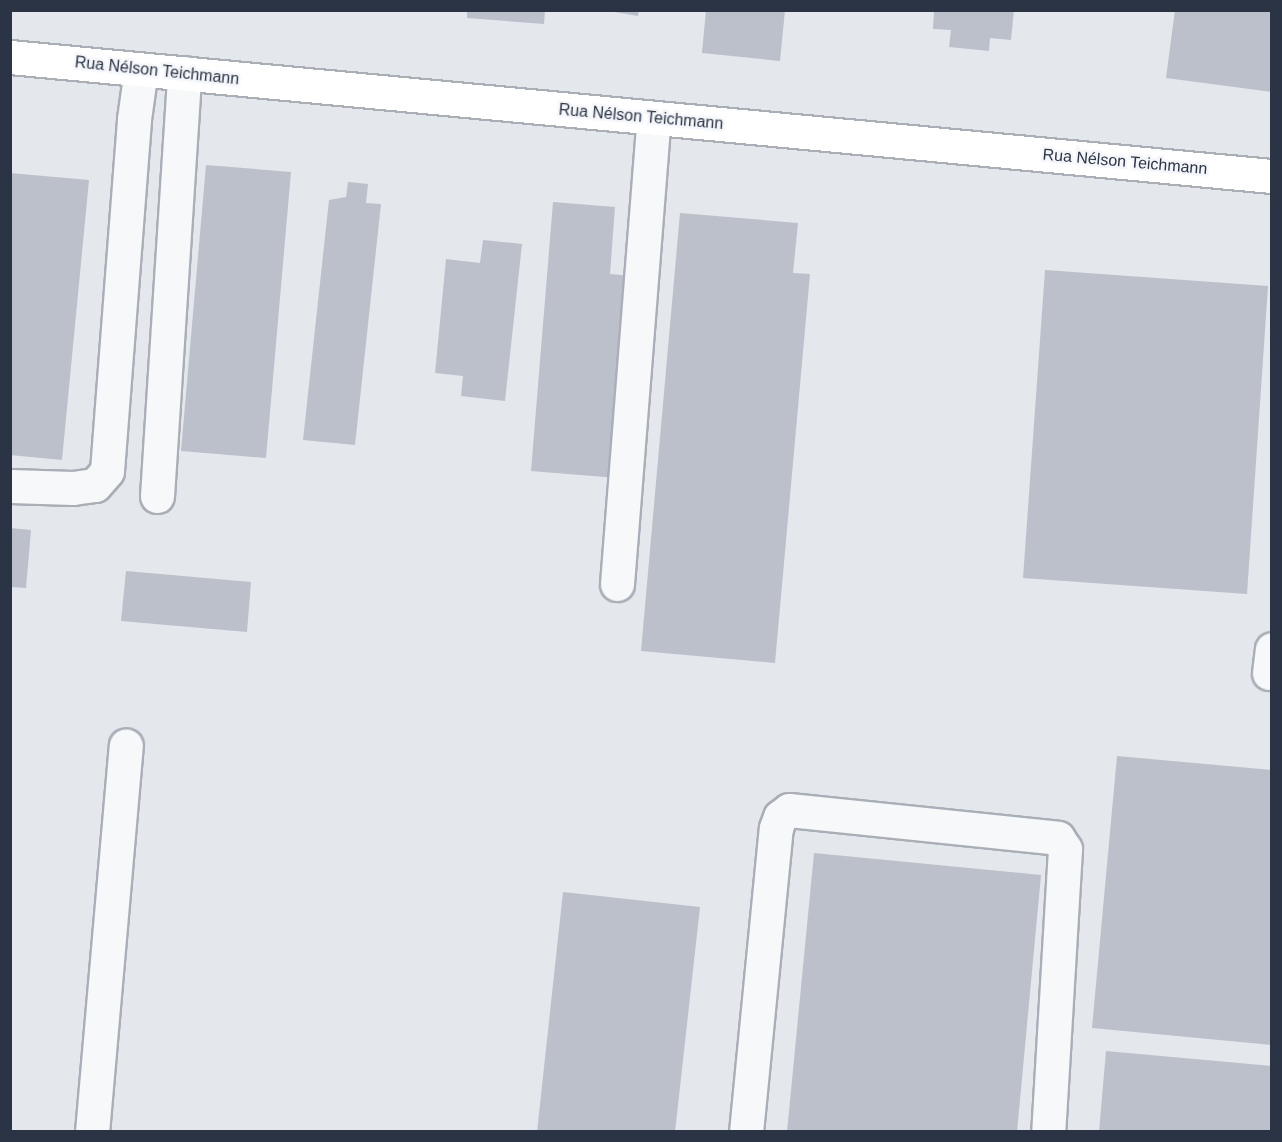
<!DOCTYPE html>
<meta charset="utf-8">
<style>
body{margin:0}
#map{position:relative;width:1282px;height:1142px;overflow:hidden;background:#e4e7ec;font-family:Helvetica,sans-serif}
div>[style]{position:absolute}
.building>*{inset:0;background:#bbc0ca}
.roads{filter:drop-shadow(2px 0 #a9aeb7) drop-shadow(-2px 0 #a9aeb7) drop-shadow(0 2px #a9aeb7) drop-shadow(0 -2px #a9aeb7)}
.minor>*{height:33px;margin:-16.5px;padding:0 16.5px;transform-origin:16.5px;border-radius:16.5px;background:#f7f8fa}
.major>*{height:33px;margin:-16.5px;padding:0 16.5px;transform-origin:16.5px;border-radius:16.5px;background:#fff}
span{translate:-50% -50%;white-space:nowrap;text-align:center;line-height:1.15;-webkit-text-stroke:5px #f4f6f9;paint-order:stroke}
.street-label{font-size:16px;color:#2b3445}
.frame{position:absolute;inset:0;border:12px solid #2b3445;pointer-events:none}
</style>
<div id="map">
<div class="building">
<div style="clip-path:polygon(467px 10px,545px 10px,544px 24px,467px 18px)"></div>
<div style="clip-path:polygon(603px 10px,639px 10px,638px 16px)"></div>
<div style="clip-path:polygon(706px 10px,785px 10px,780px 61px,702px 53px)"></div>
<div style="clip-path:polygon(934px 10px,1014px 10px,1011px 40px,990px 38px,989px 51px,949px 47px,951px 30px,933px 29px)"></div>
<div style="clip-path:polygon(1175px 10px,1272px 10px,1272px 92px,1166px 78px)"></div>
<div style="clip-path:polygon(206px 165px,291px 172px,266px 458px,181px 451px)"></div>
<div style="clip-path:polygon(10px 173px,89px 180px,62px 460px,10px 455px)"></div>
<div style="clip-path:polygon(348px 182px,368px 184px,366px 203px,381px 204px,355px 445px,303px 440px,329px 200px,346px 197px)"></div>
<div style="clip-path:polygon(553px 202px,615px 207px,610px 274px,633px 276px,617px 478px,531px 471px)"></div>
<div style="clip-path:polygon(680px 213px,798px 223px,793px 273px,810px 274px,775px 663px,641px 651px)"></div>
<div style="clip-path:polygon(483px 240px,522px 244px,505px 401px,461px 396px,463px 376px,435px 373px,446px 259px,480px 263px)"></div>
<div style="clip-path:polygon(1045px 270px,1268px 286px,1247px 594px,1023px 578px)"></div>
<div style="clip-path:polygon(10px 528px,31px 530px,26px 588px,10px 587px)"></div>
<div style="clip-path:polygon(126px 571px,251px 582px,247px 632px,121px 621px)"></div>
<div style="clip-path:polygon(1117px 756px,1272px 770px,1272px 1045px,1092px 1028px)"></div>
<div style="clip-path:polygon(814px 853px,1041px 875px,1017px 1132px,787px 1132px)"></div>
<div style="clip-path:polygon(563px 892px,700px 907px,675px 1132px,537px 1132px)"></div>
<div style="clip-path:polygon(1106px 1051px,1272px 1066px,1272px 1132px,1099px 1132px)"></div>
</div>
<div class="roads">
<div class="minor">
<div style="left:10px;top:486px;width:63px;rotate:1.8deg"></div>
<div style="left:73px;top:488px;width:22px;rotate:-8deg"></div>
<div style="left:95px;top:485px;width:18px;rotate:-49deg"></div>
<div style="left:107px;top:471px;width:353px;rotate:-85.6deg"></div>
<div style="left:134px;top:119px;width:50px;rotate:-82deg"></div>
<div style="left:157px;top:496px;width:424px;rotate:-86.3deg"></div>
<div style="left:617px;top:584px;width:467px;rotate:-85.5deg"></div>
<div style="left:1269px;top:673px;width:24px;rotate:-83deg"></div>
<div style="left:92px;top:1132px;width:388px;rotate:-85deg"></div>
<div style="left:746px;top:1132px;width:305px;rotate:-84.4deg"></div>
<div style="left:776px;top:828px;width:12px;rotate:-70deg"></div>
<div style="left:780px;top:817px;width:11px;rotate:-38deg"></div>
<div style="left:789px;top:810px;width:270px;rotate:5.9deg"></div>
<div style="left:1058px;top:838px;width:13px;rotate:58deg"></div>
<div style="left:1065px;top:849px;width:284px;rotate:93.4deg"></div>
</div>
<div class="major">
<div style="left:10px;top:57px;width:1268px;rotate:5.39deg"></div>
</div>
</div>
<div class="street-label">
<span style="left:157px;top:71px;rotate:6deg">Rua Nélson Teichmann</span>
<span style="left:641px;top:117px;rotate:5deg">Rua Nélson Teichmann</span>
<span style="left:1125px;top:162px;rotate:5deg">Rua Nélson Teichmann</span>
</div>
<div class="frame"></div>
</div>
